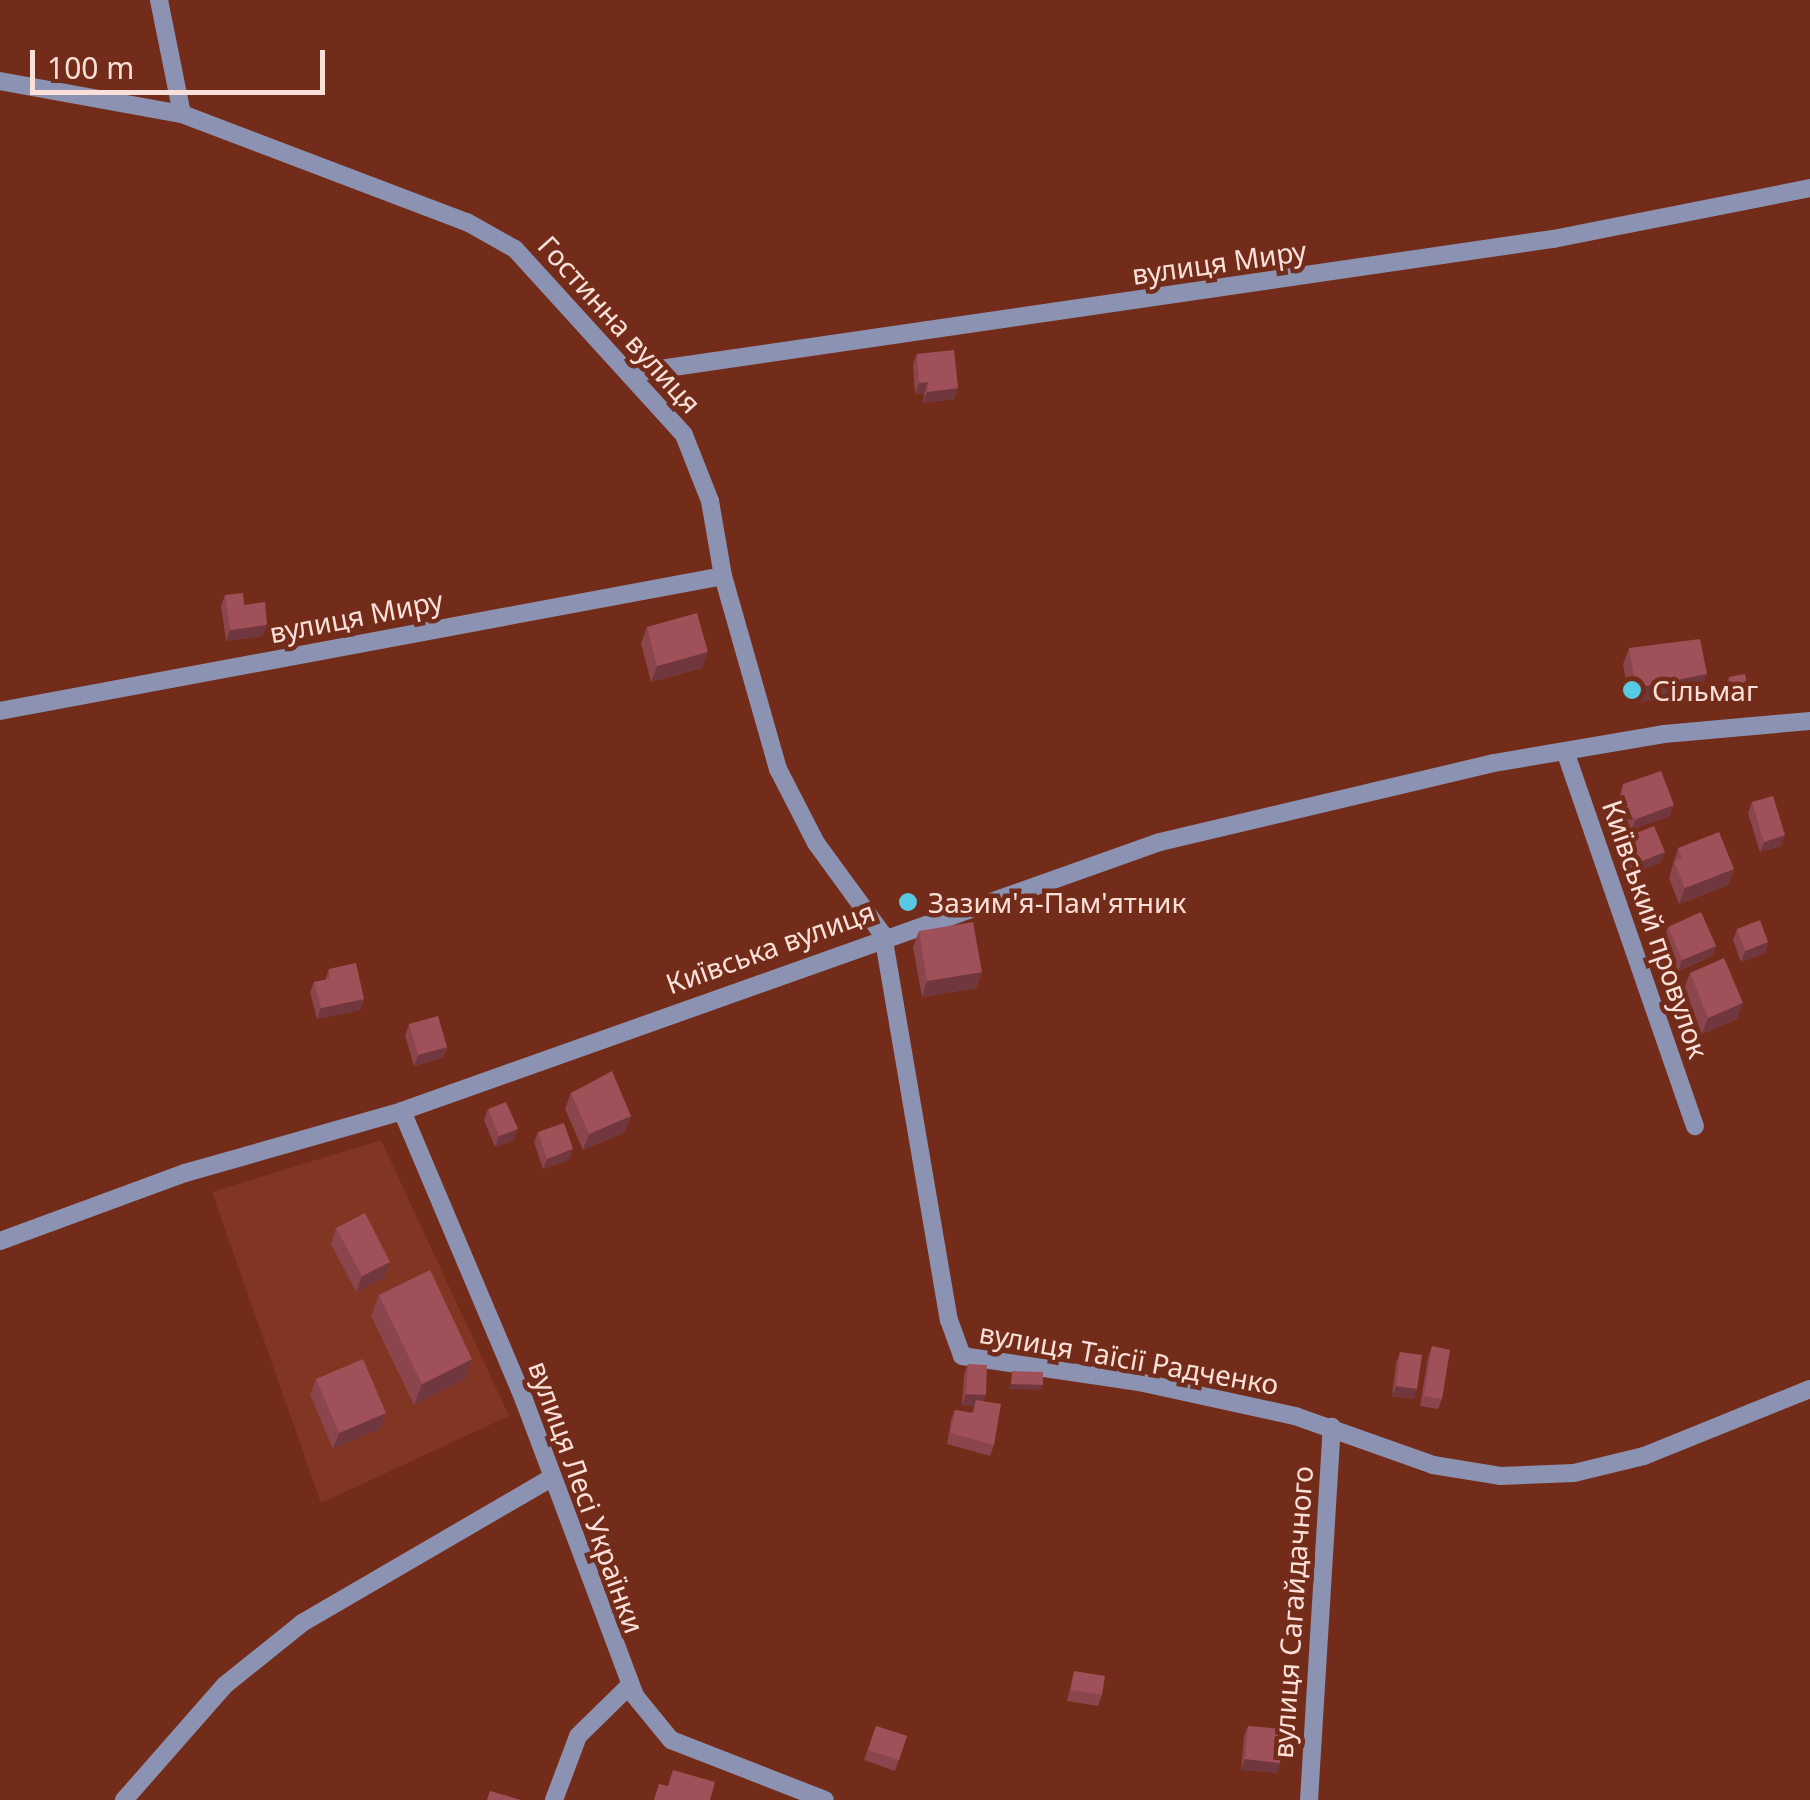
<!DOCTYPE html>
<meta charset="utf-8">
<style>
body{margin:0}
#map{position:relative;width:1810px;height:1800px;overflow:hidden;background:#732c1a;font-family:"Noto Sans",sans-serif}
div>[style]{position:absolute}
.built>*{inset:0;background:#833523}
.minor>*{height:18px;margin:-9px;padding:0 9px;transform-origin:9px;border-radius:9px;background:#8c93b2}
.wall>*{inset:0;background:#8a454d}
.shaded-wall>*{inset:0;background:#70383e}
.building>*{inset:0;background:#a05059}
.dots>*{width:28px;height:28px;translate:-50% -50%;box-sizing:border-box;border:5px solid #732c1a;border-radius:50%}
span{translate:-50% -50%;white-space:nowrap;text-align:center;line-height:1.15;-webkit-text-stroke:9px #732c1a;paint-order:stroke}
.street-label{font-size:28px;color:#fbe0d9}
.poi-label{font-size:28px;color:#fbe0d9}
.left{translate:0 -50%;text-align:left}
.scale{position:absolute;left:30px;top:50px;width:295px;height:45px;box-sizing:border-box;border:5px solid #fbe0d9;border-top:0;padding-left:12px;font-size:30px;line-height:35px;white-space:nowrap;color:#fbe0d9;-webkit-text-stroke:8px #732c1a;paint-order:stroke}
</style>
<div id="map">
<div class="built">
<div style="clip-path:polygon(381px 1140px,509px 1416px,321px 1503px,212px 1192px)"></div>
</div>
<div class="minor">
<div style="left:159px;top:0;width:116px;rotate:78.6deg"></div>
<div style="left:0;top:81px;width:185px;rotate:10.3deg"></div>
<div style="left:182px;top:114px;width:305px;rotate:20.8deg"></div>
<div style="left:467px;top:222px;width:55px;rotate:29.4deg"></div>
<div style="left:515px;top:249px;width:251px;rotate:47.7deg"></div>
<div style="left:684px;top:435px;width:71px;rotate:68.5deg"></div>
<div style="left:710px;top:501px;width:76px;rotate:80.2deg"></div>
<div style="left:723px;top:576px;width:201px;rotate:74.1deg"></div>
<div style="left:778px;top:769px;width:83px;rotate:62.8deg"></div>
<div style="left:816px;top:843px;width:114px;rotate:53.9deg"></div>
<div style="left:883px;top:935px;width:391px;rotate:80.3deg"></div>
<div style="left:949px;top:1320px;width:38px;rotate:70deg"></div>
<div style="left:962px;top:1356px;width:179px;rotate:8.4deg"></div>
<div style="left:1139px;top:1382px;width:160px;rotate:12.3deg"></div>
<div style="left:1295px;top:1416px;width:146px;rotate:19.5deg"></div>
<div style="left:1433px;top:1465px;width:68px;rotate:9.3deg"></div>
<div style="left:1500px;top:1476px;width:74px;rotate:-2.3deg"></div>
<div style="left:1574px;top:1473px;width:72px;rotate:-13.7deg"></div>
<div style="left:1644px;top:1456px;width:179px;rotate:-22deg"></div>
<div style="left:632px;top:373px;width:931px;rotate:-8.28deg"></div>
<div style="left:1553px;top:239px;width:262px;rotate:-11.2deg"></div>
<div style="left:0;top:711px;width:735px;rotate:-10.58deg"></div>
<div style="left:1565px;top:751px;width:397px;rotate:70.9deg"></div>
<div style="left:402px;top:1111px;width:314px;rotate:67.1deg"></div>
<div style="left:524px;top:1400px;width:316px;rotate:69.4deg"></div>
<div style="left:635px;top:1696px;width:57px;rotate:50.7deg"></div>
<div style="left:671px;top:1740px;width:165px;rotate:21.3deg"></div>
<div style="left:0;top:1241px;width:197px;rotate:-20.2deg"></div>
<div style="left:185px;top:1173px;width:226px;rotate:-15.9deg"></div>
<div style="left:402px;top:1111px;width:804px;rotate:-19.54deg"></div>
<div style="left:1160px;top:842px;width:343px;rotate:-13.3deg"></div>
<div style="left:1494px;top:763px;width:172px;rotate:-9.7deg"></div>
<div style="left:1664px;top:734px;width:147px;rotate:-5.1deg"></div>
<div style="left:124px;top:1800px;width:153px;rotate:-48.7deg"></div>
<div style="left:225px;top:1685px;width:99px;rotate:-38.8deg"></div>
<div style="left:302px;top:1623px;width:288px;rotate:-30.2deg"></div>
<div style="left:554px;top:1800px;width:68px;rotate:-69.4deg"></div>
<div style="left:578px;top:1736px;width:73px;rotate:-44.4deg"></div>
<div style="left:1309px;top:1800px;width:374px;rotate:-86.5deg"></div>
</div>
<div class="wall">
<div style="clip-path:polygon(917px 354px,958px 388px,954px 399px,923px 403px,924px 393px,915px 394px,913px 365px)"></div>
<div style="clip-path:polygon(225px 595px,263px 636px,226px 641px,221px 606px)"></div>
<div style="clip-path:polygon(647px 627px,702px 668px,651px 682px,641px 643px)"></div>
<div style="clip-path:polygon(1629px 648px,1701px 690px,1630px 704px,1623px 664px)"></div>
<div style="clip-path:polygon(1729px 677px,1747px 699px,1730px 702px,1727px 682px)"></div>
<div style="clip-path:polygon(1623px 784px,1670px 816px,1632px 829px,1618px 820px,1620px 795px)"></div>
<div style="clip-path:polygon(1752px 802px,1785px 835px,1781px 846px,1760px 852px,1748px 813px)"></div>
<div style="clip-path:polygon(1624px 838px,1661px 862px,1630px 875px,1620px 849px)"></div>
<div style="clip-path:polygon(1678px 848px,1734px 869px,1728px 885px,1679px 904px,1669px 878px)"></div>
<div style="clip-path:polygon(1668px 927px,1716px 946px,1712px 956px,1678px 971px,1664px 938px)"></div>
<div style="clip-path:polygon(1737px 929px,1768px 942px,1765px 953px,1741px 962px,1733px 940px)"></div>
<div style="clip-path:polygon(919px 931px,982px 972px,976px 988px,922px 997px,913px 947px)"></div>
<div style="clip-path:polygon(329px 969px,364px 999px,360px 1010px,317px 1019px,310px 992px,314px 982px,325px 980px)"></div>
<div style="clip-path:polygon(1690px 973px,1737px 1019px,1702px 1034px,1684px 989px)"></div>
<div style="clip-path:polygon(409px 1024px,447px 1047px,443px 1058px,414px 1066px,405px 1035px)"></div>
<div style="clip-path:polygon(571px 1093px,631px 1116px,625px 1132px,583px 1150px,565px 1109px)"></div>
<div style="clip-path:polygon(488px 1109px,514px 1140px,495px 1147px,484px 1120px)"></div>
<div style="clip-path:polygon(538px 1132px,569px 1160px,543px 1169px,534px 1142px)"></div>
<div style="clip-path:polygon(336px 1228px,390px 1262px,384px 1278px,356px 1292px,331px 1244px)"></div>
<div style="clip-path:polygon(379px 1295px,472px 1359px,465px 1380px,414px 1405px,371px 1316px)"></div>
<div style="clip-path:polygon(1432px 1346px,1442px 1399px,1438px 1409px,1420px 1406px,1428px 1357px)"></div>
<div style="clip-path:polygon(1400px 1352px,1414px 1399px,1392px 1396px,1396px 1363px)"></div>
<div style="clip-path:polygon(968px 1364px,983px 1401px,994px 1445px,990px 1456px,947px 1444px,951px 1420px,955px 1410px,972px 1413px,974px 1406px,962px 1405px,964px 1375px)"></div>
<div style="clip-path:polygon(316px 1379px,386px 1413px,380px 1429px,333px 1449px,310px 1395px)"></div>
<div style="clip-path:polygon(1074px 1671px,1102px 1695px,1098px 1706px,1067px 1701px)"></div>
<div style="clip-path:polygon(876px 1726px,907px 1736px,895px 1771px,864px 1760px)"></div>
<div style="clip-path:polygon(1248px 1726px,1280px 1763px,1277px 1773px,1241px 1770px,1244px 1736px)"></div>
</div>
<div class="shaded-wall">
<div style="clip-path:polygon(928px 382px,924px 393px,915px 394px,919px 383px)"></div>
<div style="clip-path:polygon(958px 388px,954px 399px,923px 403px,927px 392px)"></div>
<div style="clip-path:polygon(267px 625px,263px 636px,226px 641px,230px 630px)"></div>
<div style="clip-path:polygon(708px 652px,702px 668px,651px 682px,657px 666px)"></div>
<div style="clip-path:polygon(1707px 674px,1701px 690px,1630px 704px,1636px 688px)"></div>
<div style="clip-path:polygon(1749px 694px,1747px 699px,1730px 702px,1732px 697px)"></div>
<div style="clip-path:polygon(1674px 805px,1670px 816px,1632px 829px,1636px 819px)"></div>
<div style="clip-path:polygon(1785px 835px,1781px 846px,1760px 852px,1764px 842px)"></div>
<div style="clip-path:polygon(1665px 852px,1661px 862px,1630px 875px,1634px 864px)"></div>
<div style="clip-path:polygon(1734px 869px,1728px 885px,1679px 904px,1685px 888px)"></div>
<div style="clip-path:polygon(1768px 942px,1765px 953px,1741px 962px,1745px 951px)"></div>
<div style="clip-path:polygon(1716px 946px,1712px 956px,1678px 971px,1682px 960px)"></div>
<div style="clip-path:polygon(982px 972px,976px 988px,922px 997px,927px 981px)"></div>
<div style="clip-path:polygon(364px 999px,360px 1010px,317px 1019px,321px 1008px)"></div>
<div style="clip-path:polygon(1743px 1003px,1737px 1019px,1702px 1034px,1708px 1018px)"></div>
<div style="clip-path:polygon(447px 1047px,443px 1058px,414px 1066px,418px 1055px)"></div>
<div style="clip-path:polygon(631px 1116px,625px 1132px,583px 1150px,589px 1134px)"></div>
<div style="clip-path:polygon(518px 1129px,514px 1140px,495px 1147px,499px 1136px)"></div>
<div style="clip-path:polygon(573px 1149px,569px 1160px,543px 1169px,547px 1159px)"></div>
<div style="clip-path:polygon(390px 1262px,384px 1278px,356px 1292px,362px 1276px)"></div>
<div style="clip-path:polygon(472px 1359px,465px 1380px,414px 1405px,422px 1384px)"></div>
<div style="clip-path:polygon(1011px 1384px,1043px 1385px,1041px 1390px,1009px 1389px)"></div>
<div style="clip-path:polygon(1396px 1386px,1417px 1389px,1414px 1399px,1392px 1396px)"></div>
<div style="clip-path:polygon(966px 1394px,986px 1395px,982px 1406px,976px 1400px,974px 1406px,962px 1405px)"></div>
<div style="clip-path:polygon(386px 1413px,380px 1429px,333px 1449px,339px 1433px)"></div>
<div style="clip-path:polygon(1245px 1759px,1280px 1763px,1277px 1773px,1241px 1770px)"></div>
</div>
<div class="building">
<div style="clip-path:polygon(954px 350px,958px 388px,927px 392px,928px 382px,919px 383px,917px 354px)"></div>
<div style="clip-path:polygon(243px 593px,244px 605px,265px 602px,267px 625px,230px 630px,225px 595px)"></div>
<div style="clip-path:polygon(697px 613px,708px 652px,657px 666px,647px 627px)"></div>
<div style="clip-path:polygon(1700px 639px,1707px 674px,1636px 688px,1629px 648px)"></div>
<div style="clip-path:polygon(1745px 674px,1749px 694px,1732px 697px,1729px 677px)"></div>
<div style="clip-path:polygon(1661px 771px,1674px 805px,1636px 819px,1621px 809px,1623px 784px)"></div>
<div style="clip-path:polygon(1773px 796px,1785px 835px,1764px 842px,1752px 802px)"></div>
<div style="clip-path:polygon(1654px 826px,1665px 852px,1634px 864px,1624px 838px)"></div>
<div style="clip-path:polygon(1719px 832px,1734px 869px,1685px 888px,1674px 861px,1682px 858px,1678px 848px)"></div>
<div style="clip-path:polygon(1701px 912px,1716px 946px,1682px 960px,1668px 927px)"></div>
<div style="clip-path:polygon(1760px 920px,1768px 942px,1745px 951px,1737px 929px)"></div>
<div style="clip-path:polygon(973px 922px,982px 972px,927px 981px,919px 931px)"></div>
<div style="clip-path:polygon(1724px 958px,1743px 1003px,1708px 1018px,1690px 973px)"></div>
<div style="clip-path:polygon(356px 963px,364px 999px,321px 1008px,314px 982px,329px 979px,329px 969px)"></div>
<div style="clip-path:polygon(438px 1016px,447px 1047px,418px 1055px,409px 1024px)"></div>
<div style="clip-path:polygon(612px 1071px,631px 1116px,589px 1134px,571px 1093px)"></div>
<div style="clip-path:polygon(506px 1102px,518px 1129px,499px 1136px,488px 1109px)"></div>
<div style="clip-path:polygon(564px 1123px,573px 1149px,547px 1159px,538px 1132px)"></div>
<div style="clip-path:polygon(365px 1213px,390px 1262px,362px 1276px,336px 1228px)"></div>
<div style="clip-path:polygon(430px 1270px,472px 1359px,422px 1384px,379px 1295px)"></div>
<div style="clip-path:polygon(1432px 1346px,1450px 1350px,1442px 1399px,1424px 1396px)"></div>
<div style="clip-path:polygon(1400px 1352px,1422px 1355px,1417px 1389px,1396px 1386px)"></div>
<div style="clip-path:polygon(363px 1359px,386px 1413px,339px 1433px,316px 1379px)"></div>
<div style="clip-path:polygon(968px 1364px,987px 1365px,986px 1395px,966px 1394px)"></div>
<div style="clip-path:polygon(1012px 1371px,1043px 1372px,1043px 1385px,1011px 1384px)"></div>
<div style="clip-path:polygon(976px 1400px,1001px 1404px,994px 1445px,950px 1433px,955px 1410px,974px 1413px)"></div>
<div style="clip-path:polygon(1074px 1671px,1105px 1676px,1102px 1695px,1071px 1690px)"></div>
<div style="clip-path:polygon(876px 1726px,907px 1736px,899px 1760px,868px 1750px)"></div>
<div style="clip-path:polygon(1248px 1726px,1283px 1729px,1280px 1763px,1245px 1759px)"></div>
<div style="clip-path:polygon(673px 1770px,715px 1782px,710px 1800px,654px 1800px,659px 1784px,668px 1786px)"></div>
<div style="clip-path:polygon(490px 1791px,521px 1800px,487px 1800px)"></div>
</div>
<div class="dots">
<div style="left:1632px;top:690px;background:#57c9e2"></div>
<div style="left:908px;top:902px;background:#57c9e2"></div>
</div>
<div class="street-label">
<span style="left:1219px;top:262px;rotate:-8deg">вулиця Миру</span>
<span style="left:620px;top:324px;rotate:48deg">Гостинна вулиця</span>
<span style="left:356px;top:616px;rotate:-11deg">вулиця Миру</span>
<span style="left:1656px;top:929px;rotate:71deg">Київський провулок</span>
<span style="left:770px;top:947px;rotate:-20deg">Київська вулиця</span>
<span style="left:1129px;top:1358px;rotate:10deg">вулиця Таїсії Радченко</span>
<span style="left:587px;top:1497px;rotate:70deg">вулиця Лесі Українки</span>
<span style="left:1292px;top:1612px;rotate:-86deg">вулиця Сагайдачного</span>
</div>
<div class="poi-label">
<span class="left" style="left:1652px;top:690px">Сільмаг</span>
<span class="left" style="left:928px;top:902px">Зазим'я-Пам'ятник</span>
</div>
<div class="scale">100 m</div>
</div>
